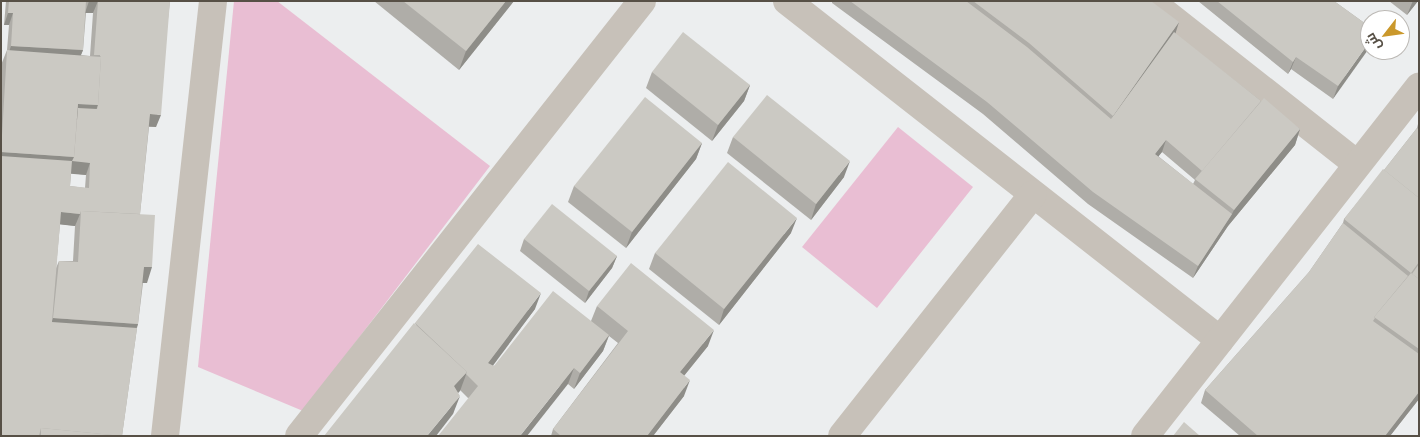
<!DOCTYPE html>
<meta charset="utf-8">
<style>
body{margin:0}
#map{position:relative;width:1420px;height:437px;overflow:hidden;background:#eceeef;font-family:"Asap Condensed",Cairo,sans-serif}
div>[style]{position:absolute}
.green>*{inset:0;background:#e9bed3}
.minor>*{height:28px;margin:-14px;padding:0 14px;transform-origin:14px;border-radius:14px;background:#c7c1b9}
.wall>*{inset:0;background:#afada8}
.shaded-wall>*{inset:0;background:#8e8d88}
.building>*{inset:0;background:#cbc9c3}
span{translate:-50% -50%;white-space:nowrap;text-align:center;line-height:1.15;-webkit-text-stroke:4px #fff;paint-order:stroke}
.frame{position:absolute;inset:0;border:2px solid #575046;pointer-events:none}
.north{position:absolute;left:1360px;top:10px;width:50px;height:50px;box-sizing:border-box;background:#fff;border:1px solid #bcb9b5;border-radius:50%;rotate:240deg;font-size:14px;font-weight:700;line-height:20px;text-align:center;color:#575046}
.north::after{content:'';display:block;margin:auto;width:18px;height:22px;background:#ca982b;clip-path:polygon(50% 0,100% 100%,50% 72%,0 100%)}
</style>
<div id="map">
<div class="green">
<div style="clip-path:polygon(234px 1px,277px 1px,490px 166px,303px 411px,198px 367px)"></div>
<div style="clip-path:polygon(898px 127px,973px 187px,877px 308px,802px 247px)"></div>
</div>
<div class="minor">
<div style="left:787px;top:1px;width:550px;rotate:38.06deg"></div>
<div style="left:1150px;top:1px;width:263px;rotate:38.2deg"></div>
<div style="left:165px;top:436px;width:438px;rotate:-83.7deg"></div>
<div style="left:299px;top:436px;width:554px;rotate:-51.74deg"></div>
<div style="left:842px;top:436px;width:308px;rotate:-51.7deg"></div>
<div style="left:1145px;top:436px;width:444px;rotate:-51.9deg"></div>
</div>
<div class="wall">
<div style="clip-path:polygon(evenodd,6px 1px,170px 1px,156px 127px,149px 127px,140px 214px,147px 283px,143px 283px,138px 324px,137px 328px,122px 436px,123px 436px,1px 436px,1px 65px,7px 50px,9px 25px,4px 25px,6px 1px,86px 13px,93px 13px,90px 56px,81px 55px,83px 50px,86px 13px,6px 1px,71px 173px,86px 175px,85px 188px,70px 186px,71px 173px,6px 1px,60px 224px,75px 226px,73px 261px,59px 261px,56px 268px,60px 224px)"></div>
<div style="clip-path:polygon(374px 1px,514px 1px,459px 70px)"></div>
<div style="clip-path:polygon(evenodd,832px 1px,1151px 1px,1175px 34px,1261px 101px,1300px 129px,1295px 145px,1228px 226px,1193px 278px,1088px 204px,983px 114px,832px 3px,832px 1px,1162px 152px,1195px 180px,1193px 184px,1158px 156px,1162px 152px)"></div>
<div style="clip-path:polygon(1198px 1px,1334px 1px,1370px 27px,1333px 99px,1291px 69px,1288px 74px)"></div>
<div style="clip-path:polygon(1389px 1px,1418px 1px,1407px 15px)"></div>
<div style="clip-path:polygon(652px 72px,750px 85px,744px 101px,712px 141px,646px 88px)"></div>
<div style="clip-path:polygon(1418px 124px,1419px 399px,1390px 436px,1240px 436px,1201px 403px,1205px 390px,1309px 272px,1343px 223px,1344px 219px,1384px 170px,1417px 128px)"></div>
<div style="clip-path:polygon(733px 137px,844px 177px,811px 220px,727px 153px)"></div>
<div style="clip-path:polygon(702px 143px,696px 159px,626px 248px,568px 202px,574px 186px)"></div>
<div style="clip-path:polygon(791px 233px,719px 325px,649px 269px,655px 253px)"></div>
<div style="clip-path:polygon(524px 239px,617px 256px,612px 268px,585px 303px,520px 251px)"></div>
<div style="clip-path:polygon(597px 306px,708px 346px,684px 376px,684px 396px,653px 436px,551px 436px,553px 429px,618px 343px,609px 336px,603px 351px,574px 389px,568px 384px,468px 398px,460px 390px,458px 393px,453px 414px,415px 323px,535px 309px,492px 365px,494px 366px,591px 321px)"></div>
</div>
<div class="shaded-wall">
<div style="clip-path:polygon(89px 1px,98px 1px,93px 13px,85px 13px)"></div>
<div style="clip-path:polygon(506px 1px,514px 1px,459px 70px,466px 51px)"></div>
<div style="clip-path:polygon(1413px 1px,1418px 1px,1407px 15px,1412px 3px)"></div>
<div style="clip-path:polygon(8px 13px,13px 13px,9px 25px,4px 25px)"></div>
<div style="clip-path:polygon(1179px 22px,1174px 38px,1107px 131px,1113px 116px)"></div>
<div style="clip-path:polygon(1370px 41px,1370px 47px,1333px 99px,1338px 86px)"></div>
<div style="clip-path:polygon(11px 46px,83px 50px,78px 62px,7px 58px)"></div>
<div style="clip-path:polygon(1296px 57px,1291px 69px,1288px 74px,1293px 62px)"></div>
<div style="clip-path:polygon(750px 85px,744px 101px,712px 141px,718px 125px)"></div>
<div style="clip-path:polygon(78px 104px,98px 105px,92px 121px,76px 120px)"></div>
<div style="clip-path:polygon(150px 114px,161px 115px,156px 127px,146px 126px)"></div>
<div style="clip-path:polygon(1300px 129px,1295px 145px,1228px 226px,1193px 278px,1198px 266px,1232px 214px,1234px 210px)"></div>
<div style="clip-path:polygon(1166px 140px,1162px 152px,1151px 166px,1155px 154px)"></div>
<div style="clip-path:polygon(702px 143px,696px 159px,626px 248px,632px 232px)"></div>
<div style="clip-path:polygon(1px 152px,74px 157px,90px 163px,86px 175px,1px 168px)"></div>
<div style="clip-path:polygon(850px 161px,844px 177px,811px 220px,816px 204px)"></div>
<div style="clip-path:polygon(61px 212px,80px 214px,75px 226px,56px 224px)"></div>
<div style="clip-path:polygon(797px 218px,791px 233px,719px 325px,724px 309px)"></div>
<div style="clip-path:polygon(617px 256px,612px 268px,585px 303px,589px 291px)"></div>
<div style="clip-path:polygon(144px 267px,152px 267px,147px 283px,139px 283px)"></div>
<div style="clip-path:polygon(541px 293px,535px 309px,483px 379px,488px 363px)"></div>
<div style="clip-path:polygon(53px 318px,138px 324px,132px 340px,47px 334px)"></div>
<div style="clip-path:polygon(714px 330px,708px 346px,674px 388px,680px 372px)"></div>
<div style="clip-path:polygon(609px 335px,603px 351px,574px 389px,580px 373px)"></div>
<div style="clip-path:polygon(574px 368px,568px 384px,527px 436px,520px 436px)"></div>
<div style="clip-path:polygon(467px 372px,460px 391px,447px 404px,454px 386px)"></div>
<div style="clip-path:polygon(690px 380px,684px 396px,653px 436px,647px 436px)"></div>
<div style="clip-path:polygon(1419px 392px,1419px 399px,1390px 436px,1385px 436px)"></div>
<div style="clip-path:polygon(460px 396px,453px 414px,436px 436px,427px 436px)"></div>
</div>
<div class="building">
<div style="clip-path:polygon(9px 1px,86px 1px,83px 50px,11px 46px,13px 13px,8px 13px)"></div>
<div style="clip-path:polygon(evenodd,98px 1px,170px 1px,161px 115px,150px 114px,140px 214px,81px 211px,80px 214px,61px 212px,52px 322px,137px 328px,122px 436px,41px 428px,39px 436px,1px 436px,1px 156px,72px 161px,74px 157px,78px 108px,97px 109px,98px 105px,101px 57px,100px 56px,100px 55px,94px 55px,98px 1px,72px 161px,90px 163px,89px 188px,70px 186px,72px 161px)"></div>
<div style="clip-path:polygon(403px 1px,506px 1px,466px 51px)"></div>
<div style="clip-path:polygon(850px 1px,966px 1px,1027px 47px,1111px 119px,1174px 32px,1261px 101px,1202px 171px,1166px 140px,1155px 154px,1232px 214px,1198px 266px,1093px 192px,987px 102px)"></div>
<div style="clip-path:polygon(973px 1px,1151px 1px,1179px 22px,1113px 116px,1029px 43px)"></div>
<div style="clip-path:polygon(1217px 1px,1334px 1px,1370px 27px,1370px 41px,1338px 86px,1296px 57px,1293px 62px)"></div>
<div style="clip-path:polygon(683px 32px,750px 85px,718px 125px,652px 72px)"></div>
<div style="clip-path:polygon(7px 50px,101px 57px,98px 105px,78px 104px,74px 157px,1px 152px)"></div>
<div style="clip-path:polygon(767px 95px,850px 161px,816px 204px,733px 137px)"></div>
<div style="clip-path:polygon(645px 97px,702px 143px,632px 232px,574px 186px)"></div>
<div style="clip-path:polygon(1264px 98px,1300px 129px,1234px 210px,1195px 179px)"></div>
<div style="clip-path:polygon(1417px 128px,1419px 130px,1419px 198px,1384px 170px)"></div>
<div style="clip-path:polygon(728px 162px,797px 218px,724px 309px,655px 253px)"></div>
<div style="clip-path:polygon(1383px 169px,1419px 198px,1419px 262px,1411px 273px,1419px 279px,1419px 349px,1374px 317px,1411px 273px,1344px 219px)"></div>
<div style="clip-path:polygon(552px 204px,617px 256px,589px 291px,524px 239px)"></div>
<div style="clip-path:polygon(81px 211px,155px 215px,152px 267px,144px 267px,138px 324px,53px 318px,59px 261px,78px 262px)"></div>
<div style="clip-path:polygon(1343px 223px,1408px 276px,1374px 317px,1375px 318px,1373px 321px,1419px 354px,1419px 392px,1385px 436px,1258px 436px,1205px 390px,1309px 272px)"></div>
<div style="clip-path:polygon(478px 244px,541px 293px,488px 363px,494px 366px,553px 291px,609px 335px,580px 373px,574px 368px,520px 436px,438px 436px,478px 386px,466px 374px,467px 372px,415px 323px)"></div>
<div style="clip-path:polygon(631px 263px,714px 330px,680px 372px,690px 380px,647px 436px,561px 436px,553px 429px,628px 331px,597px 306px)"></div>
<div style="clip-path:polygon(1419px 264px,1419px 279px,1412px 274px)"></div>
<div style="clip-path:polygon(414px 323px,467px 372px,454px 386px,460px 396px,427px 436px,324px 436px)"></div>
<div style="clip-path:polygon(1184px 422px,1200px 436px,1173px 436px)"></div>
<div style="clip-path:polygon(41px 428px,123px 436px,41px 436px)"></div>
</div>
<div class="frame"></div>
<div class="north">ش</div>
</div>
